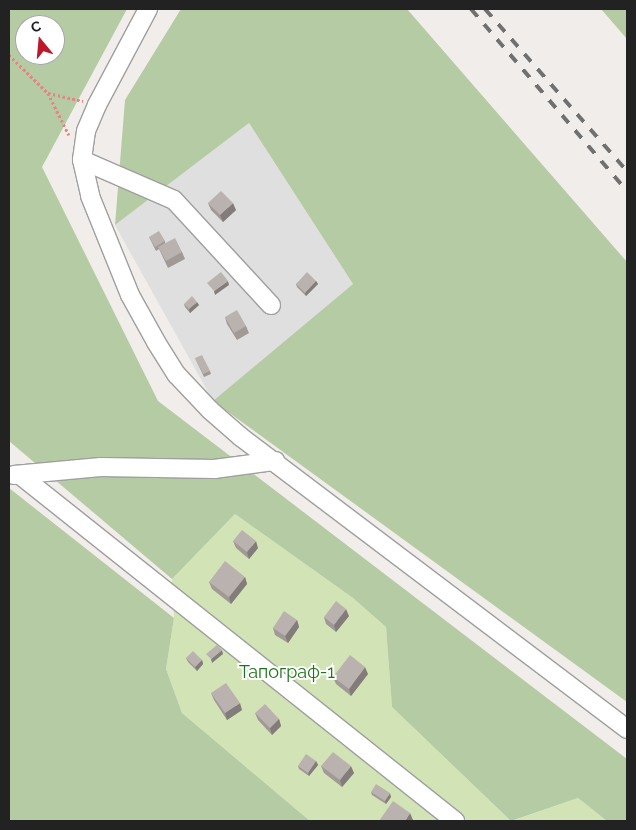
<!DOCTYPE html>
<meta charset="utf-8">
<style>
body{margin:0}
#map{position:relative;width:636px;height:830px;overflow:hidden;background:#f1edea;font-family:Raleway,sans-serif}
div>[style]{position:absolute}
.residential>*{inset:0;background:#dfdfdf}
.grass>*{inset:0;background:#d2e4b6}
.forest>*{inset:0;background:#b4cba3}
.path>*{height:2.5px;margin-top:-1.25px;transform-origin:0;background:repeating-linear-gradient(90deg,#ea8183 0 2.5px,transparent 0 5px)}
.roads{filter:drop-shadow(1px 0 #9f9f9f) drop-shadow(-1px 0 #9f9f9f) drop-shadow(0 1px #9f9f9f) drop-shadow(0 -1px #9f9f9f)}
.minor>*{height:18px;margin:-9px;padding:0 9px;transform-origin:9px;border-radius:9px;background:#fff}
.rail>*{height:4px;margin-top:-2px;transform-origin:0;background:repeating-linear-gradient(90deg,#707070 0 10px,transparent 0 20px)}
.wall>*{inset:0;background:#a09996}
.shaded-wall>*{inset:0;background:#827d7a}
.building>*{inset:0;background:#bab2af}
span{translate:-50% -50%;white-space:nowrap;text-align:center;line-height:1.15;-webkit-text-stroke:4px #fff;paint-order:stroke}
.park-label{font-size:18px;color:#1d751a}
.frame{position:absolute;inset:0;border:10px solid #222;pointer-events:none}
.north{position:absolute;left:15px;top:15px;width:50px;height:50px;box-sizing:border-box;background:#fff;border:1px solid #a7a7a7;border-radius:50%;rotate:343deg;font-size:14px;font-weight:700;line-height:20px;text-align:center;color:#222}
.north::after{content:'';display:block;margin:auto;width:18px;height:22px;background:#ba192c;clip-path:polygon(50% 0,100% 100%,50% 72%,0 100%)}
</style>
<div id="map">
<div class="residential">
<div style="clip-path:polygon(249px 123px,353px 284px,213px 401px,115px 225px)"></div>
</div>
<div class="grass">
<div style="clip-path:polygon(235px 514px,353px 598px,386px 627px,392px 707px,511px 821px,310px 821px,182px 713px,166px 669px,174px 618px,172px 579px)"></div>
<div style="clip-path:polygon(578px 798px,607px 821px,512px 821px)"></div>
</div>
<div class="forest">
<div style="clip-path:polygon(evenodd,9px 9px,127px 9px,42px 167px,158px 401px,627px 759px,627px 821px,607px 821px,578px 798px,511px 821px,392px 707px,386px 627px,353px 598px,235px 514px,172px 579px,9px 441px,9px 9px,25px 25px,55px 25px,55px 55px,25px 55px,25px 25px)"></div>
<div style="clip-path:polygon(181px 9px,407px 9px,627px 262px,627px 702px,213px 401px,353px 284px,249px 123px,115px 225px,125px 100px)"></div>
<div style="clip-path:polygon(601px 9px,627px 9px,627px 39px)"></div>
<div style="clip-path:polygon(9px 488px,174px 618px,166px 669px,182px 713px,310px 821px,9px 821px)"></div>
</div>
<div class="path">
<div style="left:9px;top:55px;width:54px;rotate:44.3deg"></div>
<div style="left:48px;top:93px;width:47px;rotate:63.4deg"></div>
<div style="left:48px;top:93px;width:36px;rotate:13deg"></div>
</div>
<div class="roads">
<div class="minor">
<div style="left:148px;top:9px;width:109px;rotate:118deg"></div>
<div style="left:97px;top:105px;width:28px;rotate:113deg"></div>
<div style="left:86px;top:131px;width:29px;rotate:98deg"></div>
<div style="left:82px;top:160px;width:37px;rotate:77deg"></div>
<div style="left:90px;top:196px;width:107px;rotate:68deg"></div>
<div style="left:130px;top:295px;width:54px;rotate:61deg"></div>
<div style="left:156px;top:342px;width:39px;rotate:58deg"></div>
<div style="left:177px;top:375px;width:48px;rotate:46.7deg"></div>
<div style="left:210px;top:410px;width:41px;rotate:41.1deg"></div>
<div style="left:241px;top:437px;width:484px;rotate:37.1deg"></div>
<div style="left:82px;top:160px;width:100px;rotate:23.5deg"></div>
<div style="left:174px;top:200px;width:143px;rotate:47.3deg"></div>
<div style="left:14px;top:475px;width:87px;rotate:-5.3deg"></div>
<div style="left:101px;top:467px;width:113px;rotate:1deg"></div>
<div style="left:214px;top:469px;width:62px;rotate:-7.5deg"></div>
<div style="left:20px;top:475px;width:556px;rotate:38.5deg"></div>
</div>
</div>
<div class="rail">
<div style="left:471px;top:9px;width:240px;rotate:49.4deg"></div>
<div style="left:485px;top:9px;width:215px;rotate:48.8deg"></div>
</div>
<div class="wall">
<div style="clip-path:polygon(208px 203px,236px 210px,223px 222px,211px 210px)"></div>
<div style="clip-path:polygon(149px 237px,165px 241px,165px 243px,182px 252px,185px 259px,168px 268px,159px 249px,156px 251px)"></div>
<div style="clip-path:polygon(316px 281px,318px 284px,306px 296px,297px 287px,296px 284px)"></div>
<div style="clip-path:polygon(184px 304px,199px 305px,190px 313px,185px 307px)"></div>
<div style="clip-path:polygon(225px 317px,246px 326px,249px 333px,237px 340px,227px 324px)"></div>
<div style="clip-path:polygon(195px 358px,210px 371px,211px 374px,204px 377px)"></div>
<div style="clip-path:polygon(233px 541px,258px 548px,249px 559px,236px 548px)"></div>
<div style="clip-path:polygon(245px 577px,247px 584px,231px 604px,212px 589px,209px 582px)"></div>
<div style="clip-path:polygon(349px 616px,336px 632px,326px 624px,324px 617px)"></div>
<div style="clip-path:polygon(297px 620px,299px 627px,288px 643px,275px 635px,273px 628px)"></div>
<div style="clip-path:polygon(186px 658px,202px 660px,203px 664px,197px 671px,188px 662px)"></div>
<div style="clip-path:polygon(368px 674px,351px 696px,336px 684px,333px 677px)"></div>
<div style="clip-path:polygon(211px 693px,242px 710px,227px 720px,214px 700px)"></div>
<div style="clip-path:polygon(255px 713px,279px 719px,281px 726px,272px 735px,258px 720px)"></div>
<div style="clip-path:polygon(316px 761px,318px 765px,309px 776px,299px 769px,298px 766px)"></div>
<div style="clip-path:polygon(321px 766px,354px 773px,342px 787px,324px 773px)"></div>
<div style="clip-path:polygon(371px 792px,391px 797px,386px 804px,372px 795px)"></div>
</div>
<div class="shaded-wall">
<div style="clip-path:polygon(233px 203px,236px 210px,223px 222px,220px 215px)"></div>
<div style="clip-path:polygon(228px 281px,229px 285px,215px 295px,214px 291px)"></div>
<div style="clip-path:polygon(316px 281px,318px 284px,306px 296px,305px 293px)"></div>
<div style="clip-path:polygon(197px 302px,199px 305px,190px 313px,189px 309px)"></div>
<div style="clip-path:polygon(256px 541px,258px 548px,249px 559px,247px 552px)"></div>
<div style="clip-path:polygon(245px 577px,247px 584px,231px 604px,229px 597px)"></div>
<div style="clip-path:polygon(346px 609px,349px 616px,336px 632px,334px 625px)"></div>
<div style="clip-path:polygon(297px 620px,299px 627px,288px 643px,285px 636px)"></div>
<div style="clip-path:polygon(222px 650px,223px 654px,212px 663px,211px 659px)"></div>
<div style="clip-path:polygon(202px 660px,203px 664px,197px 671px,195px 667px)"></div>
<div style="clip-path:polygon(365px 667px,368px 674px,351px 696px,349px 689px)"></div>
<div style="clip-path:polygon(240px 703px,242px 710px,227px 720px,225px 713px)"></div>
<div style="clip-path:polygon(279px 719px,281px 726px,272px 735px,270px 728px)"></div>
<div style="clip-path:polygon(316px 761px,318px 765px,309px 776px,308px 773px)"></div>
<div style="clip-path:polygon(351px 766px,354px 773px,342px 787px,340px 780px)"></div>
<div style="clip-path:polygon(390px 793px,391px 797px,386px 804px,385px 801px)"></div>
<div style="clip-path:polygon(410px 813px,413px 820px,412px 821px,405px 821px)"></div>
</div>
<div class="building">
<div style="clip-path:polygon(221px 191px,233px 203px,220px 215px,208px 203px)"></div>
<div style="clip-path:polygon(159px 231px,165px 241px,155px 247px,149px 237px)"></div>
<div style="clip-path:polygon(175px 238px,182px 252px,166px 261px,158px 247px)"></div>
<div style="clip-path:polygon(221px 272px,228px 281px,214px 291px,207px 283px)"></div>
<div style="clip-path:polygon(307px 272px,316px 281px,305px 293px,296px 284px)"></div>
<div style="clip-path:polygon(192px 296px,197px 302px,189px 309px,184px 304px)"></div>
<div style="clip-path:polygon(237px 310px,246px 326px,234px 333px,225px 317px)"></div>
<div style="clip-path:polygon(202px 355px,210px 371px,203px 374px,195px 358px)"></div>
<div style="clip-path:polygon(242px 530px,256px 541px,247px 552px,233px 541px)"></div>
<div style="clip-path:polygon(225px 561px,245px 577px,229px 597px,209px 582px)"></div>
<div style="clip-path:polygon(336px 601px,346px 609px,334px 625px,324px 617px)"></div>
<div style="clip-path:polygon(284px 611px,297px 620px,285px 636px,273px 628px)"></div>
<div style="clip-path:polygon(217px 645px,222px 650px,211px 659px,206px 654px)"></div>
<div style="clip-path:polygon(193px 651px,202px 660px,195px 667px,186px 658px)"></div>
<div style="clip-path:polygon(350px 655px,365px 667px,349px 689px,333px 677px)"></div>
<div style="clip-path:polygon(226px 683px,240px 703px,225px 713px,211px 693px)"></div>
<div style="clip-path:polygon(265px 704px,279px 719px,270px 728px,255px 713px)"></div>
<div style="clip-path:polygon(333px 752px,351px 766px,340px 780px,321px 766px)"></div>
<div style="clip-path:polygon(306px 754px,316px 761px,308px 773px,298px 766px)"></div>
<div style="clip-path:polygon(376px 784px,390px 793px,385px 801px,371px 792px)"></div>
<div style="clip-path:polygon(393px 801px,410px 813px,405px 821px,379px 821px)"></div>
</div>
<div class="park-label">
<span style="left:287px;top:672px">Тапограф-1</span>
</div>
<div class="frame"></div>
<div class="north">С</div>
</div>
